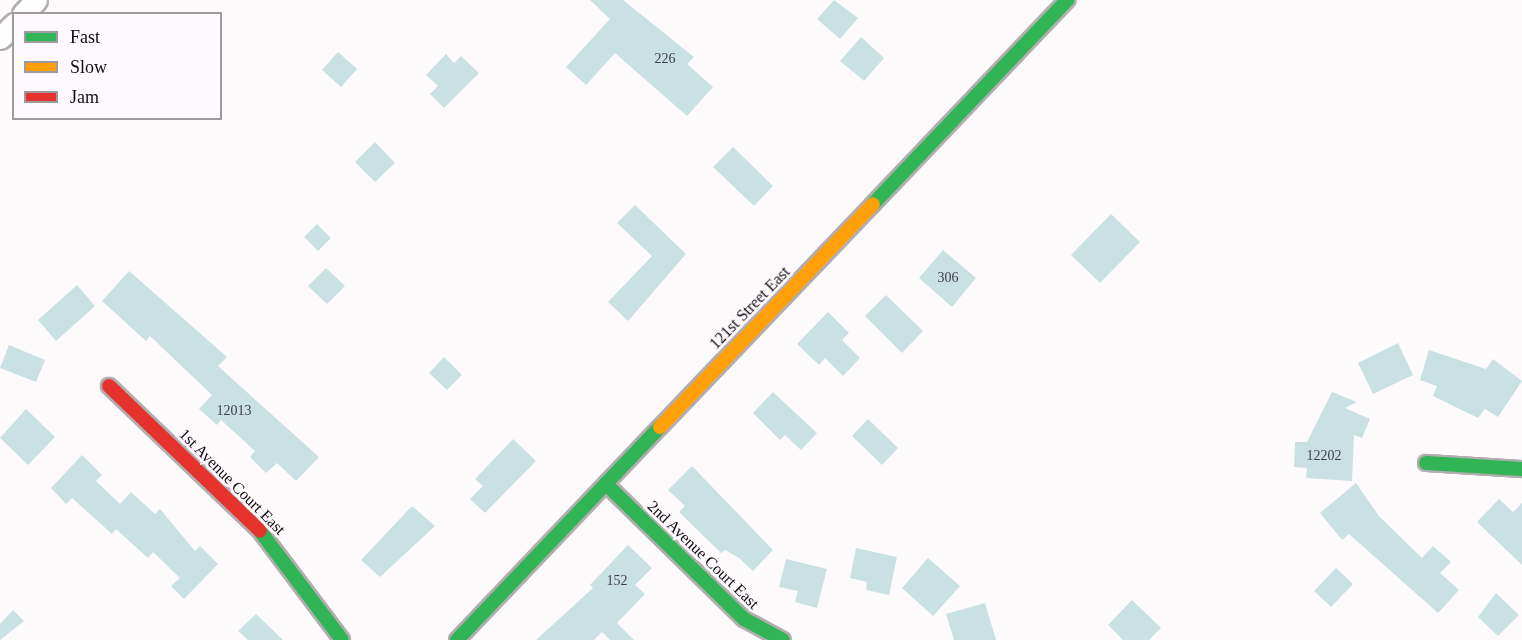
<!DOCTYPE html>
<style>
body{margin:0}
#map{position:relative;width:1522px;height:640px;overflow:hidden;background:#fcfafb;font-family:"Times New Roman",serif}
div>[style]{position:absolute}
.building>*{inset:0;background:#cae1e3}
.roads{filter:drop-shadow(2px 0 #b2aeb0) drop-shadow(-2px 0 #b2aeb0) drop-shadow(0 2px #b2aeb0) drop-shadow(0 -2px #b2aeb0)}
.street>*{height:21px;margin:-10.5px;padding:0 10.5px;transform-origin:10.5px;border-radius:10.5px;background:#fffefe}
.fast>*{height:14px;margin:-7px;padding:0 7px;transform-origin:7px;border-radius:7px;background:#30b455}
.slow>*{height:14px;margin:-7px;padding:0 7px;transform-origin:7px;border-radius:7px;background:#ff9f0a}
.jam>*{height:14px;margin:-7px;padding:0 7px;transform-origin:7px;border-radius:7px;background:#e5322d}
span{translate:-50% -50%;white-space:nowrap;text-align:center;line-height:1.15;-webkit-text-stroke:6px #fdf9fc;paint-order:stroke}
.number-label{font-size:14px;color:#404145}
.number-label span{-webkit-text-stroke-width:0}
.street-label{font-size:16px;color:#120c10}
.legend{position:absolute;left:12px;top:12px;width:210px;height:108px;box-sizing:border-box;background:#fdf9fc;border:2px solid #9f9a9e;margin:0;padding:8px 10px;list-style:none;font-size:18px;color:#120c10}
.legend li{display:flex;align-items:center;gap:12px;height:30px}
.legend b{width:30px;border:2px solid #9f9a9e}
</style>
<div id="map">
<div class="building">
<div style="clip-path:polygon(590px 0,623px 0,694px 57px,687px 64px,713px 87px,687px 116px,615px 53px,586px 85px,566px 67px,610px 19px)"></div>
<div style="clip-path:polygon(834px 0,858px 18px,840px 39px,817px 19px)"></div>
<div style="clip-path:polygon(861px 37px,884px 58px,864px 81px,840px 61px)"></div>
<div style="clip-path:polygon(338px 52px,357px 69px,341px 87px,322px 70px)"></div>
<div style="clip-path:polygon(446px 54px,454px 63px,461px 56px,479px 73px,444px 108px,430px 94px,438px 86px,426px 75px)"></div>
<div style="clip-path:polygon(375px 142px,395px 163px,375px 182px,355px 162px)"></div>
<div style="clip-path:polygon(733px 147px,773px 186px,754px 206px,713px 167px)"></div>
<div style="clip-path:polygon(635px 205px,686px 254px,628px 321px,608px 302px,652px 256px,617px 223px)"></div>
<div style="clip-path:polygon(1111px 214px,1140px 242px,1100px 283px,1071px 255px)"></div>
<div style="clip-path:polygon(317px 224px,331px 238px,318px 251px,304px 237px)"></div>
<div style="clip-path:polygon(943px 250px,976px 278px,952px 307px,919px 278px)"></div>
<div style="clip-path:polygon(326px 268px,345px 286px,327px 304px,308px 286px)"></div>
<div style="clip-path:polygon(129px 271px,227px 357px,218px 366px,319px 457px,296px 481px,277px 463px,266px 473px,250px 457px,255px 451px,221px 420px,217px 425px,199px 409px,212px 395px,150px 336px,146px 341px,102px 301px)"></div>
<div style="clip-path:polygon(77px 285px,95px 306px,56px 341px,38px 320px)"></div>
<div style="clip-path:polygon(886px 295px,923px 331px,902px 353px,865px 316px)"></div>
<div style="clip-path:polygon(828px 312px,849px 333px,842px 340px,860px 358px,843px 376px,825px 358px,819px 365px,797px 344px)"></div>
<div style="clip-path:polygon(1398px 343px,1413px 375px,1373px 394px,1358px 363px)"></div>
<div style="clip-path:polygon(9px 345px,45px 360px,36px 382px,0 368px)"></div>
<div style="clip-path:polygon(1429px 350px,1486px 369px,1493px 359px,1522px 381px,1498px 417px,1485px 409px,1478px 418px,1433px 396px,1437px 386px,1420px 380px)"></div>
<div style="clip-path:polygon(444px 357px,462px 375px,447px 390px,429px 373px)"></div>
<div style="clip-path:polygon(773px 392px,817px 433px,801px 450px,785px 435px,780px 440px,753px 413px)"></div>
<div style="clip-path:polygon(1332px 392px,1357px 402px,1345px 408px,1370px 419px,1362px 438px,1354px 435px,1352px 481px,1306px 478px,1307px 468px,1294px 467px,1295px 442px,1307px 442px)"></div>
<div style="clip-path:polygon(26px 409px,55px 437px,28px 465px,0 438px)"></div>
<div style="clip-path:polygon(868px 419px,898px 448px,882px 465px,852px 436px)"></div>
<div style="clip-path:polygon(513px 439px,536px 461px,485px 513px,470px 499px,483px 486px,475px 479px)"></div>
<div style="clip-path:polygon(82px 455px,102px 475px,96px 481px,120px 504px,131px 492px,155px 514px,160px 509px,195px 551px,200px 546px,218px 564px,184px 599px,171px 586px,180px 578px,153px 552px,148px 558px,116px 529px,112px 534px,72px 498px,66px 504px,51px 488px)"></div>
<div style="clip-path:polygon(692px 466px,773px 550px,753px 571px,739px 558px,725px 550px,721px 553px,679px 512px,685px 506px,668px 490px)"></div>
<div style="clip-path:polygon(1356px 483px,1379px 516px,1422px 558px,1433px 546px,1451px 562px,1440px 573px,1459px 590px,1438px 613px,1349px 534px,1342px 540px,1320px 513px)"></div>
<div style="clip-path:polygon(1499px 499px,1513px 512px,1522px 503px,1522px 565px,1477px 522px)"></div>
<div style="clip-path:polygon(412px 506px,435px 526px,380px 577px,361px 560px)"></div>
<div style="clip-path:polygon(628px 545px,652px 568px,635px 585px,645px 594px,617px 623px,634px 640px,610px 640px,602px 632px,594px 640px,536px 640px,593px 588px,590px 585px)"></div>
<div style="clip-path:polygon(856px 548px,897px 557px,889px 595px,866px 590px,867px 582px,850px 578px)"></div>
<div style="clip-path:polygon(928px 558px,960px 586px,933px 616px,902px 588px)"></div>
<div style="clip-path:polygon(786px 559px,827px 569px,817px 608px,795px 602px,798px 591px,779px 587px)"></div>
<div style="clip-path:polygon(1336px 568px,1353px 584px,1331px 607px,1314px 591px)"></div>
<div style="clip-path:polygon(1496px 593px,1519px 615px,1498px 636px,1478px 617px)"></div>
<div style="clip-path:polygon(1132px 600px,1161px 628px,1149px 640px,1123px 640px,1108px 625px)"></div>
<div style="clip-path:polygon(985px 603px,996px 640px,954px 640px,946px 614px)"></div>
<div style="clip-path:polygon(13px 610px,24px 621px,0 640px,0 624px)"></div>
<div style="clip-path:polygon(256px 614px,283px 640px,248px 640px,238px 631px)"></div>
</div>
<div class="roads">
<div class="street">
<div style="left:23px;top:14px;width:19px;rotate:-47deg"></div>
<div style="left:0;top:38px;width:20px;rotate:-45deg"></div>
</div>
<div class="fast">
<div style="left:873px;top:204px;width:282px;rotate:-46.4deg"></div>
<div style="left:1426px;top:463px;width:96px;rotate:3.6deg"></div>
<div style="left:606px;top:484px;width:193px;rotate:44.4deg"></div>
<div style="left:744px;top:619px;width:44px;rotate:28.3deg"></div>
<div style="left:260px;top:531px;width:136px;rotate:53deg"></div>
<div style="left:457px;top:640px;width:294px;rotate:-46.4deg"></div>
</div>
<div class="slow">
<div style="left:660px;top:427px;width:308px;rotate:-46.3deg"></div>
</div>
<div class="jam">
<div style="left:109px;top:386px;width:209px;rotate:43.8deg"></div>
</div>
</div>
<div class="number-label">
<span style="left:665px;top:59px">226</span>
<span style="left:948px;top:278px">306</span>
<span style="left:234px;top:411px">12013</span>
<span style="left:1324px;top:456px">12202</span>
<span style="left:617px;top:581px">152</span>
</div>
<div class="street-label">
<span style="left:750px;top:308px;rotate:-46deg">121st Street East</span>
<span style="left:232px;top:482px;rotate:45deg">1st Avenue Court East</span>
<span style="left:703px;top:555px;rotate:44deg">2nd Avenue Court East</span>
</div>
<ul class="legend">
<li><b style="height:8px;background:#30b455"></b>Fast</li>
<li><b style="height:8px;background:#ff9f0a"></b>Slow</li>
<li><b style="height:8px;background:#e5322d"></b>Jam</li>
</ul>
</div>
